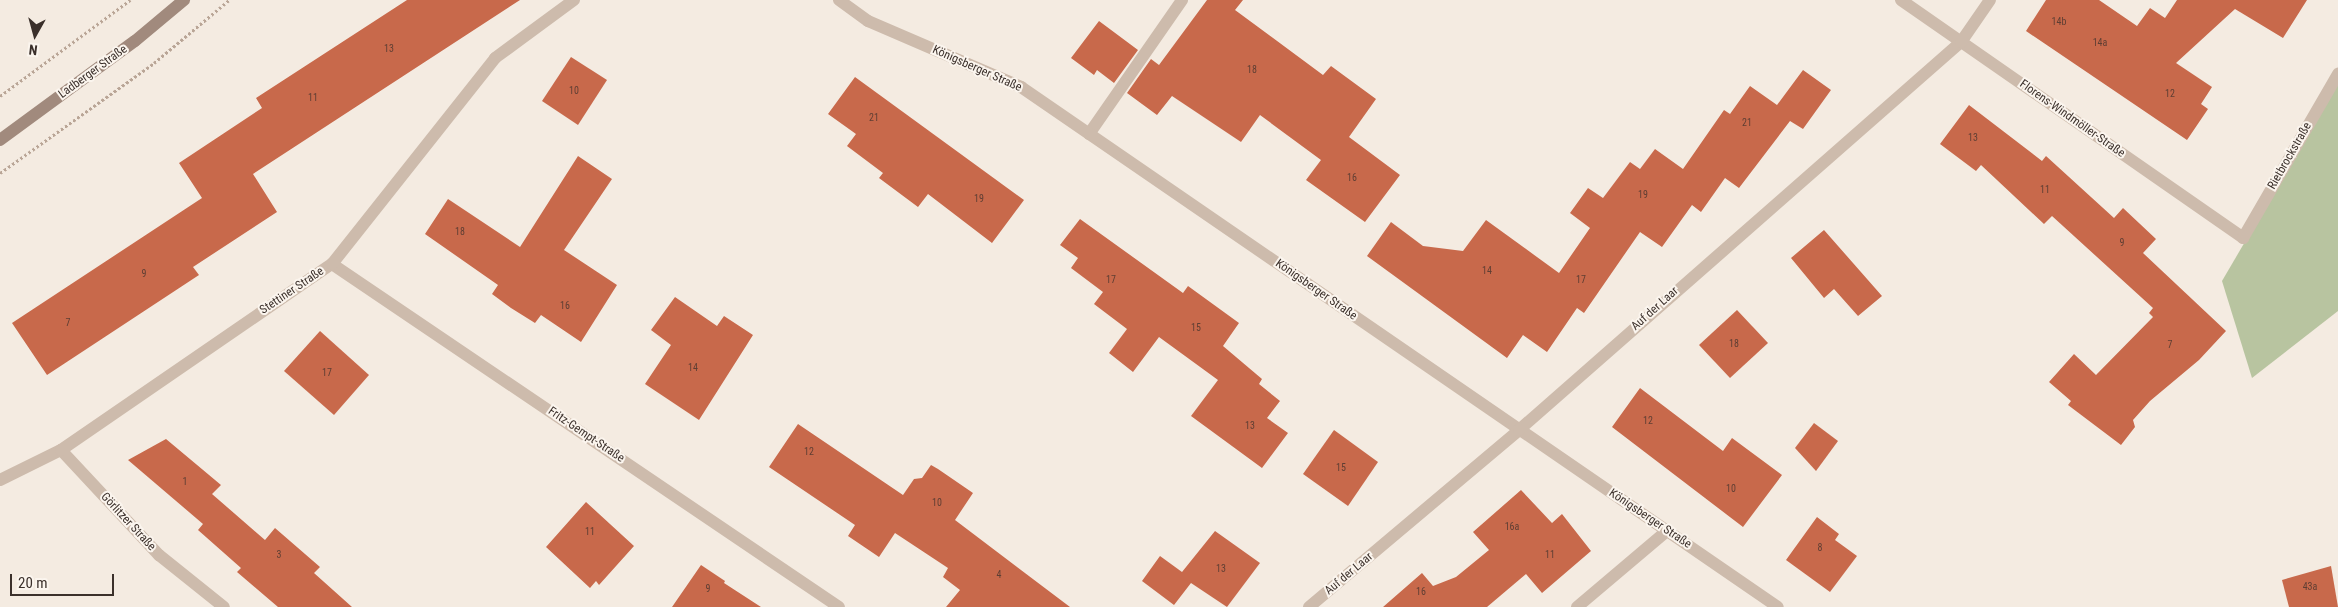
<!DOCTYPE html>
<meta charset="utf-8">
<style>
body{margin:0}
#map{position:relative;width:2338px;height:607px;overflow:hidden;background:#f4ebe1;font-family:"Roboto Condensed",sans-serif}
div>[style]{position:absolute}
.green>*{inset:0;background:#b8c4a0}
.building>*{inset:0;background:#c8694b}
.path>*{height:3px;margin-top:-1.5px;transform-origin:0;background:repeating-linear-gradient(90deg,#b9a596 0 2.5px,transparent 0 5px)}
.service>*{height:12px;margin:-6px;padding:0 6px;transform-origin:6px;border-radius:6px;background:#cdbbac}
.minor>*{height:12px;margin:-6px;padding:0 6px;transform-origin:6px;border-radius:6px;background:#cdbbac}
.secondary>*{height:12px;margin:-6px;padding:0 6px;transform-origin:6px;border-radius:6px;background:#a18a7d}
span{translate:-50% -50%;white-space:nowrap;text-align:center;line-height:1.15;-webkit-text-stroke:4px #fbf5ee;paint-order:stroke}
.number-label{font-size:10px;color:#5e3e33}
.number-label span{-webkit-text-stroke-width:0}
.street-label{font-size:12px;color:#3b302b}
.north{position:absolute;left:10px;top:10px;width:50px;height:50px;-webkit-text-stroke:4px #fbf5ee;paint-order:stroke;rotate:187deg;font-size:14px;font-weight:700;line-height:20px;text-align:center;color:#3b302b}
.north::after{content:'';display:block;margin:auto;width:18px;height:22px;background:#3b302b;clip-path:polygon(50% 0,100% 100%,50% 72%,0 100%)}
.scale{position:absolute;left:10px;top:574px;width:104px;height:22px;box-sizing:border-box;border:2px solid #3b302b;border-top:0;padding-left:6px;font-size:15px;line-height:18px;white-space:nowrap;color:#3b302b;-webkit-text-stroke:4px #fbf5ee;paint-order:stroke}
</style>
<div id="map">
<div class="green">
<div style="clip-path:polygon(2338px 83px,2338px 311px,2252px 378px,2222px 281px)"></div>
</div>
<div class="building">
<div style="clip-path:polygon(407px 0,520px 0,253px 174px,277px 212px,193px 267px,199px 275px,47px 375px,12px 323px,202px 198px,179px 163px,262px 108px,256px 98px)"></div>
<div style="clip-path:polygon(1207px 0,1243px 0,1235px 10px,1323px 75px,1331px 66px,1376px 99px,1349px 137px,1400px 175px,1365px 222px,1306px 180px,1321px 160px,1260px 115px,1241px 142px,1172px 96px,1157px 115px,1127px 93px,1151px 59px,1159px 65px)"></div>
<div style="clip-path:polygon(2046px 0,2099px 0,2137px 26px,2150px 8px,2165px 18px,2177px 0,2307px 0,2283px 38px,2235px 9px,2176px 63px,2212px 87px,2201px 104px,2208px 109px,2187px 140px,2026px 31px)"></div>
<div style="clip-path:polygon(1099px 21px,1138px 50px,1114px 83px,1097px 70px,1094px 75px,1071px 58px)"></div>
<div style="clip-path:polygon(571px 57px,607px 80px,578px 125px,542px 101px)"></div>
<div style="clip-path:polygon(1803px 70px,1831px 90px,1803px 129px,1790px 121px,1739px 188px,1725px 178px,1701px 212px,1692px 205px,1662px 247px,1640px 232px,1584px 313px,1577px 308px,1547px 352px,1523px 335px,1507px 358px,1367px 256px,1391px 222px,1423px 246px,1463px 251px,1486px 220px,1559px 273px,1590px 228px,1570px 213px,1588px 188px,1603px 198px,1630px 162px,1640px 169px,1655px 149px,1683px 169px,1724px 110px,1730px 114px,1750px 86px,1777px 105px)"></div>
<div style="clip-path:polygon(855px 77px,1024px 200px,992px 243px,928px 194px,918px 207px,879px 178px,883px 173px,847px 146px,856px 134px,828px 114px)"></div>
<div style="clip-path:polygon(1969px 105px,2042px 161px,2046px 156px,2114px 218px,2123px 208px,2156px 239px,2143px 253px,2226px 331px,2199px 360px,2150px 401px,2133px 420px,2135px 427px,2121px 445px,2068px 405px,2071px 401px,2049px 382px,2074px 354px,2096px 375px,2153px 317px,2149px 313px,2153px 308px,2052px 216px,2044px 224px,1981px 165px,1976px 171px,1940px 144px)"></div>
<div style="clip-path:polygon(578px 156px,612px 179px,564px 250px,617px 285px,581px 342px,541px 315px,535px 323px,511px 308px,492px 294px,498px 285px,425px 234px,448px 199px,520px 247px)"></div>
<div style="clip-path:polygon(1080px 219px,1183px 293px,1188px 286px,1239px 323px,1223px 346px,1262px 379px,1259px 384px,1280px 401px,1267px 418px,1288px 433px,1262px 468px,1191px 416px,1218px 380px,1159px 337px,1133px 372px,1109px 353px,1127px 329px,1094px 304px,1103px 292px,1071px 268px,1078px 258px,1060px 245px)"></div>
<div style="clip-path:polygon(1824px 230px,1882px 296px,1858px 316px,1834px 289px,1824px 298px,1791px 258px)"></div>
<div style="clip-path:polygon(675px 297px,717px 326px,724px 316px,753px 335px,699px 420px,645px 384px,671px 345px,651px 330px)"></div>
<div style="clip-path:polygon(1737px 310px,1768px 343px,1730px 378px,1699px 345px)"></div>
<div style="clip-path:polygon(320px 331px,369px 375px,334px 415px,284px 371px)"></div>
<div style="clip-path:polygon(1640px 388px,1723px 451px,1732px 438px,1782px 475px,1743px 527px,1612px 427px)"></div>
<div style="clip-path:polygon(1814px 423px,1838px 441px,1816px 471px,1795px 448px)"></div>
<div style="clip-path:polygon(798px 424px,903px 495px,914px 479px,922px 478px,931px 465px,938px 469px,973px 493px,955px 520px,1070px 607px,946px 607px,960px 590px,943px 577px,948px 568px,895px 533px,879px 557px,848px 536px,855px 525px,769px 467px)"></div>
<div style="clip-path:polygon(1334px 430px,1378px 462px,1348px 506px,1303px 474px)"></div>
<div style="clip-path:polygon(166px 439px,221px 485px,212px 494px,265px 540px,275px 528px,320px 567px,314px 573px,352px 607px,278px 607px,237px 572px,241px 568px,198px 530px,203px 524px,128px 460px)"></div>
<div style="clip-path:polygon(1521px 490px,1552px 523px,1562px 514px,1591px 551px,1542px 593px,1526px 574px,1487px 607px,1383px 607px,1422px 573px,1433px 586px,1456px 577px,1489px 550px,1473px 532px)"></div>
<div style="clip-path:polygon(586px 502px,634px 546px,599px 585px,596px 581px,590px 588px,546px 547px)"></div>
<div style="clip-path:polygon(1817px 517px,1839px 534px,1835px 540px,1857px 556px,1830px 592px,1786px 560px)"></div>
<div style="clip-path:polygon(1215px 531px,1260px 563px,1227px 607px,1191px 583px,1174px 605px,1142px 581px,1160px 556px,1182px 572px)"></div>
<div style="clip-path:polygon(701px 565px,725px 581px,724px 583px,761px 607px,672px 607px)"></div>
<div style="clip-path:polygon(2331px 566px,2338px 607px,2289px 607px,2282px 580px)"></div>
</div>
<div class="path">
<div style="left:0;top:96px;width:162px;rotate:-36.4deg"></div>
<div style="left:0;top:173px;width:189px;rotate:-35.5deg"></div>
<div style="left:154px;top:63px;width:98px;rotate:-40deg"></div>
</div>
<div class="service">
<div style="left:1089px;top:134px;width:163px;rotate:-55.2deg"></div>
</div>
<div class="minor">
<div style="left:839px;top:0;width:36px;rotate:36deg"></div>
<div style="left:868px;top:21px;width:167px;rotate:23.3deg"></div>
<div style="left:1021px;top:87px;width:918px;rotate:34.49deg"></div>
<div style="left:1901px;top:0;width:417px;rotate:34.8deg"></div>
<div style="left:2243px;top:238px;width:190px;rotate:-59.9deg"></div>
<div style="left:332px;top:264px;width:612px;rotate:34.08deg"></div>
<div style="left:61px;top:450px;width:144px;rotate:47deg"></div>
<div style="left:159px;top:555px;width:83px;rotate:38.7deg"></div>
<div style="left:0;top:480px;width:68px;rotate:-26.2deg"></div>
<div style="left:61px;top:450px;width:329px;rotate:-34.5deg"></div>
<div style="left:332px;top:264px;width:263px;rotate:-51.6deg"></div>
<div style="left:495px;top:58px;width:98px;rotate:-36.3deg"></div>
<div style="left:1309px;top:607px;width:275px;rotate:-40.1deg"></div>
<div style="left:1519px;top:430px;width:588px;rotate:-41.28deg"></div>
<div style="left:1961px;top:42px;width:51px;rotate:-55.4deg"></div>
<div style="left:1577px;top:607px;width:119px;rotate:-40.2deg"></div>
</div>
<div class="secondary">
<div style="left:0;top:140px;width:167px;rotate:-36.3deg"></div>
<div style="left:135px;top:41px;width:64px;rotate:-39.9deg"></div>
</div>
<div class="number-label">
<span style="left:2059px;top:22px">14b</span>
<span style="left:2100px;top:43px">14a</span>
<span style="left:389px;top:49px">13</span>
<span style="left:1252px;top:70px">18</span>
<span style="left:574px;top:91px">10</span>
<span style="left:2170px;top:94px">12</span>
<span style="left:313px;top:98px">11</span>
<span style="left:874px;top:118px">21</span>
<span style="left:1747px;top:123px">21</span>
<span style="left:1973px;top:138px">13</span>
<span style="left:1352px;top:178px">16</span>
<span style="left:2045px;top:190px">11</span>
<span style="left:1643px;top:195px">19</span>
<span style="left:979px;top:199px">19</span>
<span style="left:460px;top:232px">18</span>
<span style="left:2122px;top:243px">9</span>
<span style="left:1487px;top:271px">14</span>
<span style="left:144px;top:274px">9</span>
<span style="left:1111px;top:280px">17</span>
<span style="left:1581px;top:280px">17</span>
<span style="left:565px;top:306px">16</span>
<span style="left:68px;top:323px">7</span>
<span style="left:1196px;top:328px">15</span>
<span style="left:1734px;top:344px">18</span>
<span style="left:2170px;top:345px">7</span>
<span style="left:693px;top:368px">14</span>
<span style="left:327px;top:373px">17</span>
<span style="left:1648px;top:421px">12</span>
<span style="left:1250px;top:426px">13</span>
<span style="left:809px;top:452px">12</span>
<span style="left:1341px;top:468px">15</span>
<span style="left:185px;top:482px">1</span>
<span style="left:1731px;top:489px">10</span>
<span style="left:937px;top:503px">10</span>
<span style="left:1512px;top:527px">16a</span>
<span style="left:590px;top:532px">11</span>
<span style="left:1820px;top:548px">8</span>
<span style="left:279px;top:555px">3</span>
<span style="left:1550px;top:555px">11</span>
<span style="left:1221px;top:569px">13</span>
<span style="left:999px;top:575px">4</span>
<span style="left:2310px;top:587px">43a</span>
<span style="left:708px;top:589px">9</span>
<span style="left:1421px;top:592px">16</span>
</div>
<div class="street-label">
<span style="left:977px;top:69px;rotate:24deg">Königsberger Straße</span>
<span style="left:93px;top:72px;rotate:-36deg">Ladberger Straße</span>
<span style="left:2072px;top:119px;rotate:35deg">Florens-Windmöller-Straße</span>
<span style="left:2290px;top:156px;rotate:-60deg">Rietbrockstraße</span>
<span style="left:1316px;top:290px;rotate:35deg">Königsberger Straße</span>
<span style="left:292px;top:291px;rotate:-34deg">Stettiner Straße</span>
<span style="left:1655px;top:309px;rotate:-42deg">Auf der Laar</span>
<span style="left:586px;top:435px;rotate:34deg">Fritz-Gempt-Straße</span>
<span style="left:1650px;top:519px;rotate:34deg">Königsberger Straße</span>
<span style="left:128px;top:522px;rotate:47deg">Görlitzer Straße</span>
<span style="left:1349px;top:574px;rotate:-40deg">Auf der Laar</span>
</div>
<div class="north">N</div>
<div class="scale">20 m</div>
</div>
